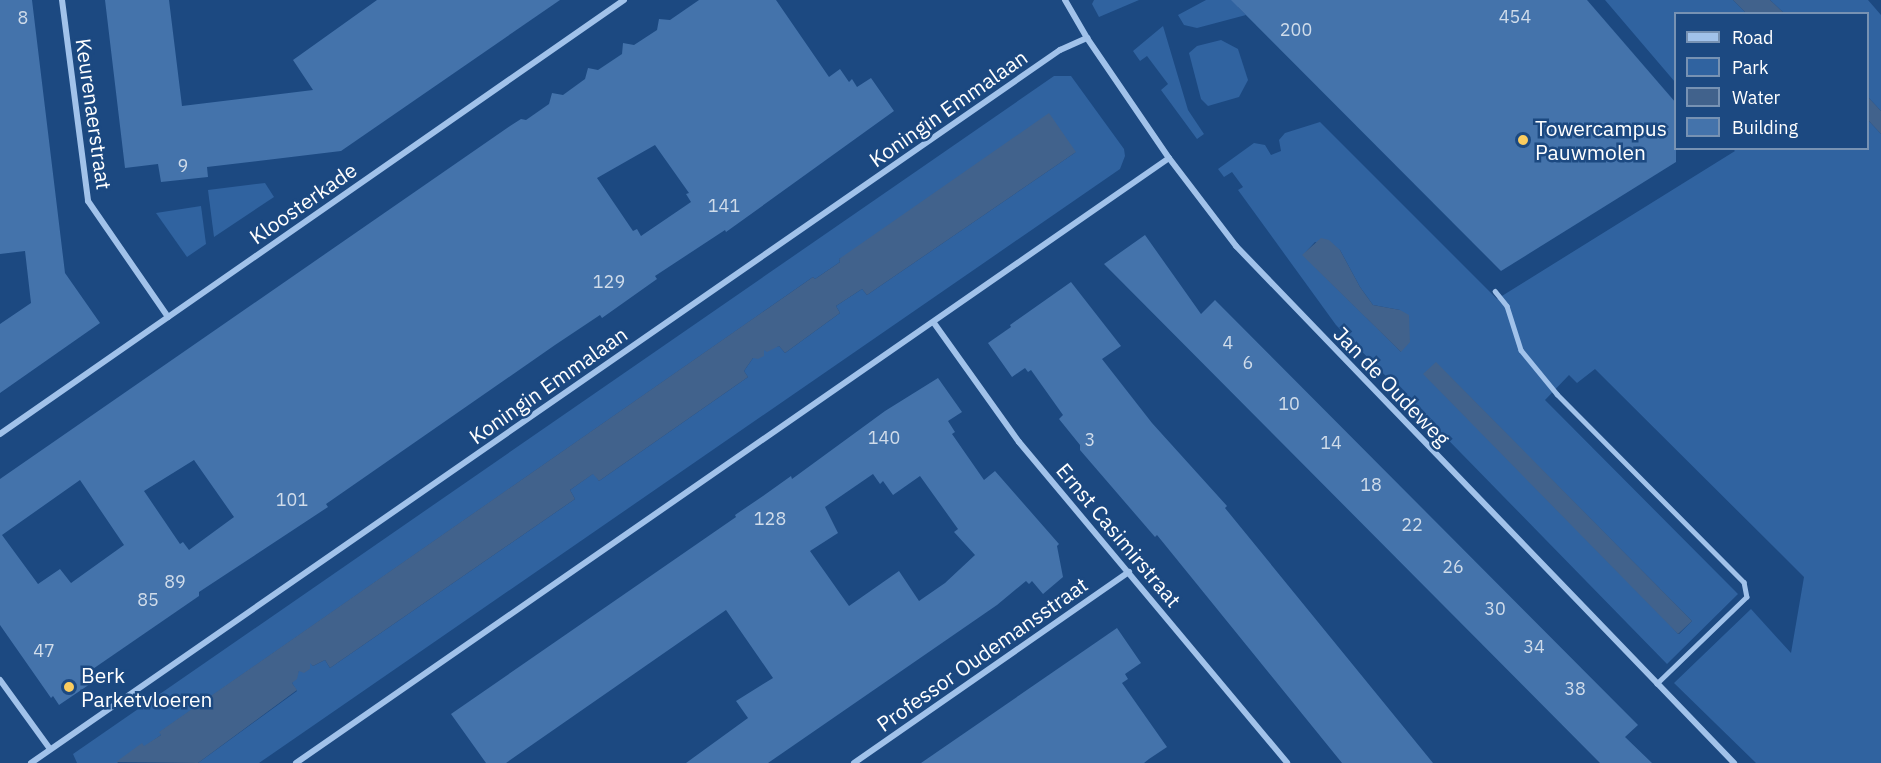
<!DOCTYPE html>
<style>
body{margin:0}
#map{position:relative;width:1881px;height:763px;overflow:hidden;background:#1c4981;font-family:"IBM Plex Sans",sans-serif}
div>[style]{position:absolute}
.green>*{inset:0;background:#3063a0}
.water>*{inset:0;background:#41628c}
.building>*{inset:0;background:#4473ab}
.lane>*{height:4.5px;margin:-2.25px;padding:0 2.25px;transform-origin:2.25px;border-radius:2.25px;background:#a1c2ea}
.street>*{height:6px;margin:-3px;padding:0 3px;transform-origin:3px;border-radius:3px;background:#a1c2ea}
.dots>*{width:16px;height:16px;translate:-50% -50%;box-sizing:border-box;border:3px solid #1c4981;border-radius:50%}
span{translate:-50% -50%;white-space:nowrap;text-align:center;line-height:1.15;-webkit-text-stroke:5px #1c4981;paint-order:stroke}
.number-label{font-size:18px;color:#d0dcea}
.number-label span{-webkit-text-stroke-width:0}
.street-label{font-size:21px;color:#fff}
.poi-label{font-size:21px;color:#fff}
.left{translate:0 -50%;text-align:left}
.legend{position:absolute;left:1674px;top:12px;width:195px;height:138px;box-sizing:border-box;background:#1c4981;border:2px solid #7792b3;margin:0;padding:8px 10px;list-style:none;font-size:18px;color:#fff}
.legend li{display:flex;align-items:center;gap:12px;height:30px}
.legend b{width:30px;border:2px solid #7792b3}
</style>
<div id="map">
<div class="green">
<div style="clip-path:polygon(1094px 0,1139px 0,1099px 17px,1092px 4px)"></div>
<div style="clip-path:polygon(1206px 0,1247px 0,1238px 7px,1246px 15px,1197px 28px,1184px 25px,1178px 15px)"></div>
<div style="clip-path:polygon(1605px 0,1733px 0,1746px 13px,1676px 14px,1675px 82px)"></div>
<div style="clip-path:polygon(1770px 0,1868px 0,1881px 15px,1881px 111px,1868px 97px,1868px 14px,1784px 13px)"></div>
<div style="clip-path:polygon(1163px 26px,1188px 110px,1204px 134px,1197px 139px,1161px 90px,1168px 84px,1147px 56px,1140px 61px,1133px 51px)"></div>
<div style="clip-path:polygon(1221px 40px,1238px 49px,1248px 80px,1239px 97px,1208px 106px,1201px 99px,1189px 53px,1197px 46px)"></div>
<div style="clip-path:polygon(1054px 76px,1071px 76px,1124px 149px,1125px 156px,1120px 169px,259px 763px,198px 763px,297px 691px,292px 683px,299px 671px,310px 666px,310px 662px,313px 666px,325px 660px,330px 668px,575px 499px,570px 490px,594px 473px,599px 481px,748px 377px,744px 371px,753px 358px,764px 350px,779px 346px,785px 353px,840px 313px,836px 306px,862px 289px,867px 295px,1076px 152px,839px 259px,840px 262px,815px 279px,813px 277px,160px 732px,161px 735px,144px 747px,142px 744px,117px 763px,77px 763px,73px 754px)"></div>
<div style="clip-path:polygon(evenodd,1868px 120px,1881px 134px,1881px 763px,1756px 763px,1674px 683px,1751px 609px,1791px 653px,1804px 577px,1595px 369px,1577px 383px,1569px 375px,1545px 400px,1738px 594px,1667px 664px,1336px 325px,1238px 190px,1243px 187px,1232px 172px,1224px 177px,1218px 169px,1254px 143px,1265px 145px,1271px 155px,1281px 151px,1279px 140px,1285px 133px,1320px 122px,1497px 299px,1735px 151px,1733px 149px,1868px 148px,1868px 120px,1315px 242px,1340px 250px,1360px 287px,1373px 305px,1400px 310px,1401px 352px,1303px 255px,1315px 242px,1868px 120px,1435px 362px,1692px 621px,1679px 634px,1678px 634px,1435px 362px)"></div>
<div style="clip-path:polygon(265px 183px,274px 197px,214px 237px,208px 190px)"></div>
<div style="clip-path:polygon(201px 206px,206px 244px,187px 257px,156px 213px)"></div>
</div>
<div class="water">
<div style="clip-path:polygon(1733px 0,1770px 0,1784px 13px,1746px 13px)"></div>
<div style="clip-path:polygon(1868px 97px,1881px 111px,1881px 134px,1868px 120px)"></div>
<div style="clip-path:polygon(1049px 113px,1076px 152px,867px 295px,862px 289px,836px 306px,840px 313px,785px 353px,779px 346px,767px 352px,764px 350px,764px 356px,758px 359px,753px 358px,744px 371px,748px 377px,599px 481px,593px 474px,570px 490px,575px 499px,330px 668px,325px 660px,313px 666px,310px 663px,310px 669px,304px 673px,299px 671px,297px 679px,292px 683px,297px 690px,198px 763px,116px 762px,142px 743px,144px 746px,161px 735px,159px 732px,813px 277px,815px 279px,840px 262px,839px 259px)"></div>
<div style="clip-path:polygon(1321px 238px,1329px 240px,1340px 250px,1360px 287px,1373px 305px,1400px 310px,1409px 315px,1410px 342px,1401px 352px,1302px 255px)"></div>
<div style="clip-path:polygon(1436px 362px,1692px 621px,1678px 634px,1423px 374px)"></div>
</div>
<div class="building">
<div style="clip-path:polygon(0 0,32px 0,65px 273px,100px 323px,0 393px,0 324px,31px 303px,25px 251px,0 254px)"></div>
<div style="clip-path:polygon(105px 0,169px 0,182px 106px,313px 90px,293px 60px,377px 0,560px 0,341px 151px,207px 167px,208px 177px,161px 182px,158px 164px,125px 168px)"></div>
<div style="clip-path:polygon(evenodd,699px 0,776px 0,829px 77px,840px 69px,849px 82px,852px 79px,857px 87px,871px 78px,894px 111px,726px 232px,725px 230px,655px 276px,657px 279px,602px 318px,600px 315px,555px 345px,326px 504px,328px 507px,199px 592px,199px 596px,87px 673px,93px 682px,59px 705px,53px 696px,51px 698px,0 625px,0 479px,510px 126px,521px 119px,526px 120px,549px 104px,552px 93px,563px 95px,585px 79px,588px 68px,598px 70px,622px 54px,623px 43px,634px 45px,657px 30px,659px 19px,670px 20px,699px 0,655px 145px,689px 193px,686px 194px,691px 202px,641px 236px,637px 229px,633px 231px,597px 178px,655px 145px,699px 0,194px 460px,234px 517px,189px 550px,183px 542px,180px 544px,144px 491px,194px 460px,699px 0,80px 480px,124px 545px,71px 583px,60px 569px,38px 584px,2px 535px,80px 480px)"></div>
<div style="clip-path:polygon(1231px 0,1587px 0,1676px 103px,1676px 162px,1501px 271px)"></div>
<div style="clip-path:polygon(1145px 235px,1201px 314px,1215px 300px,1638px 725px,1625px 737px,1652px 763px,1600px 763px,1104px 264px)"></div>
<div style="clip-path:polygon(1071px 282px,1121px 346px,1102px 359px,1152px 423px,1227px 506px,1225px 508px,1433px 763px,1342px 763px,1157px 535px,1155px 537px,1080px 450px,1080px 445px,1059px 419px,1063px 415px,1031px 370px,1028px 372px,1025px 368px,1012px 377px,988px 343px,1011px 327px,1010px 325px)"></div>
<div style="clip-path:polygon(evenodd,938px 378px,962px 412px,948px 421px,955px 432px,952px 434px,984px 480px,995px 471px,1059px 544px,1057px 546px,1063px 577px,1043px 594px,1032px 581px,1029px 584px,1026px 581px,997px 605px,768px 763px,686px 763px,748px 718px,736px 701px,773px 678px,726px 610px,506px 763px,486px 763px,451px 714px,736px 517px,735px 515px,763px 496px,791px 476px,792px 479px,885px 411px,938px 378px,873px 474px,880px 484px,883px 481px,893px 495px,920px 476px,958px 529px,954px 532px,975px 555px,945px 583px,919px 601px,899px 571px,849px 606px,810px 551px,838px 533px,825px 507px,873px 474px)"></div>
<div style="clip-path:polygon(1117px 628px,1141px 663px,1125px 674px,1128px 679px,1122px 683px,1167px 747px,1149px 759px,1144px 763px,921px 763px)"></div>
</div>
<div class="lane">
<div style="left:1495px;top:291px;width:19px;rotate:51deg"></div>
<div style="left:1507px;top:306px;width:46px;rotate:72.3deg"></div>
<div style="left:1521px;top:350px;width:57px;rotate:50.7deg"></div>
<div style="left:1557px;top:394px;width:265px;rotate:45.2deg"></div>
<div style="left:1744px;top:582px;width:15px;rotate:79deg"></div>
<div style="left:1747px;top:597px;width:125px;rotate:136deg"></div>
</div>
<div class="street">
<div style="left:62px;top:0;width:203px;rotate:82.6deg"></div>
<div style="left:88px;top:201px;width:141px;rotate:55.4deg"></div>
<div style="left:1065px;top:0;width:44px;rotate:59.9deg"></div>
<div style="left:1087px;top:38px;width:145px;rotate:55.7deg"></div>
<div style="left:1169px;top:158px;width:111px;rotate:52.7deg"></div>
<div style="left:1236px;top:246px;width:718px;rotate:46.07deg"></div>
<div style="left:934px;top:323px;width:146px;rotate:54.5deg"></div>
<div style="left:1019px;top:442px;width:418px;rotate:50.1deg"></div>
<div style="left:0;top:434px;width:760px;rotate:-34.82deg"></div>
<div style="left:0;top:680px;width:85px;rotate:54.1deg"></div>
<div style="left:31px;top:763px;width:1252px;rotate:-34.72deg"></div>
<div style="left:1060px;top:50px;width:30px;rotate:-24deg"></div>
<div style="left:296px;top:763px;width:1062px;rotate:-34.72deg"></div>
<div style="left:854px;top:763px;width:335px;rotate:-34.8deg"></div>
</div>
<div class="dots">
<div style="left:1523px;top:140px;background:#facc5f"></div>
<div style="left:69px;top:687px;background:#facc5f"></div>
</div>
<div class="number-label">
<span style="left:1515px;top:17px">454</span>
<span style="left:23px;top:18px">8</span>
<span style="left:1296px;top:30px">200</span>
<span style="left:183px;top:166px">9</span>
<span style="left:724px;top:206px">141</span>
<span style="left:609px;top:282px">129</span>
<span style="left:1228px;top:343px">4</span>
<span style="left:1248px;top:363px">6</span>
<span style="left:1289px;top:404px">10</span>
<span style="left:884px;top:438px">140</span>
<span style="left:1090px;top:440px">3</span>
<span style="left:1331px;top:443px">14</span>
<span style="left:1371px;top:485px">18</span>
<span style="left:292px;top:500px">101</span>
<span style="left:770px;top:519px">128</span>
<span style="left:1412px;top:525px">22</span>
<span style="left:1453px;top:567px">26</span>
<span style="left:175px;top:582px">89</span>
<span style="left:148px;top:600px">85</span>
<span style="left:1495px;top:609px">30</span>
<span style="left:1534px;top:647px">34</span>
<span style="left:44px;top:651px">47</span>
<span style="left:1575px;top:689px">38</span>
</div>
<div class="street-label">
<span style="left:948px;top:108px;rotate:-35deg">Koningin Emmalaan</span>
<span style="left:94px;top:114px;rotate:82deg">Keurenaerstraat</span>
<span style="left:303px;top:203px;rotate:-35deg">Kloosterkade</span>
<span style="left:548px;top:385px;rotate:-35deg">Koningin Emmalaan</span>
<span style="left:1392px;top:386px;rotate:46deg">Jan de Oudeweg</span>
<span style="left:1119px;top:535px;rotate:50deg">Ernst Casimirstraat</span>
<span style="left:982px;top:654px;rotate:-35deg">Professor Oudemansstraat</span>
</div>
<div class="poi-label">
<span class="left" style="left:1535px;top:140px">Towercampus<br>Pauwmolen</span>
<span class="left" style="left:81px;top:687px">Berk<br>Parketvloeren</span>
</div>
<ul class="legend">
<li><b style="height:8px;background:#a1c2ea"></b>Road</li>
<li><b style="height:16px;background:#3063a0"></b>Park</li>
<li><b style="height:16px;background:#41628c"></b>Water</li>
<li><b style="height:16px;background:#4473ab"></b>Building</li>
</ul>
</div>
